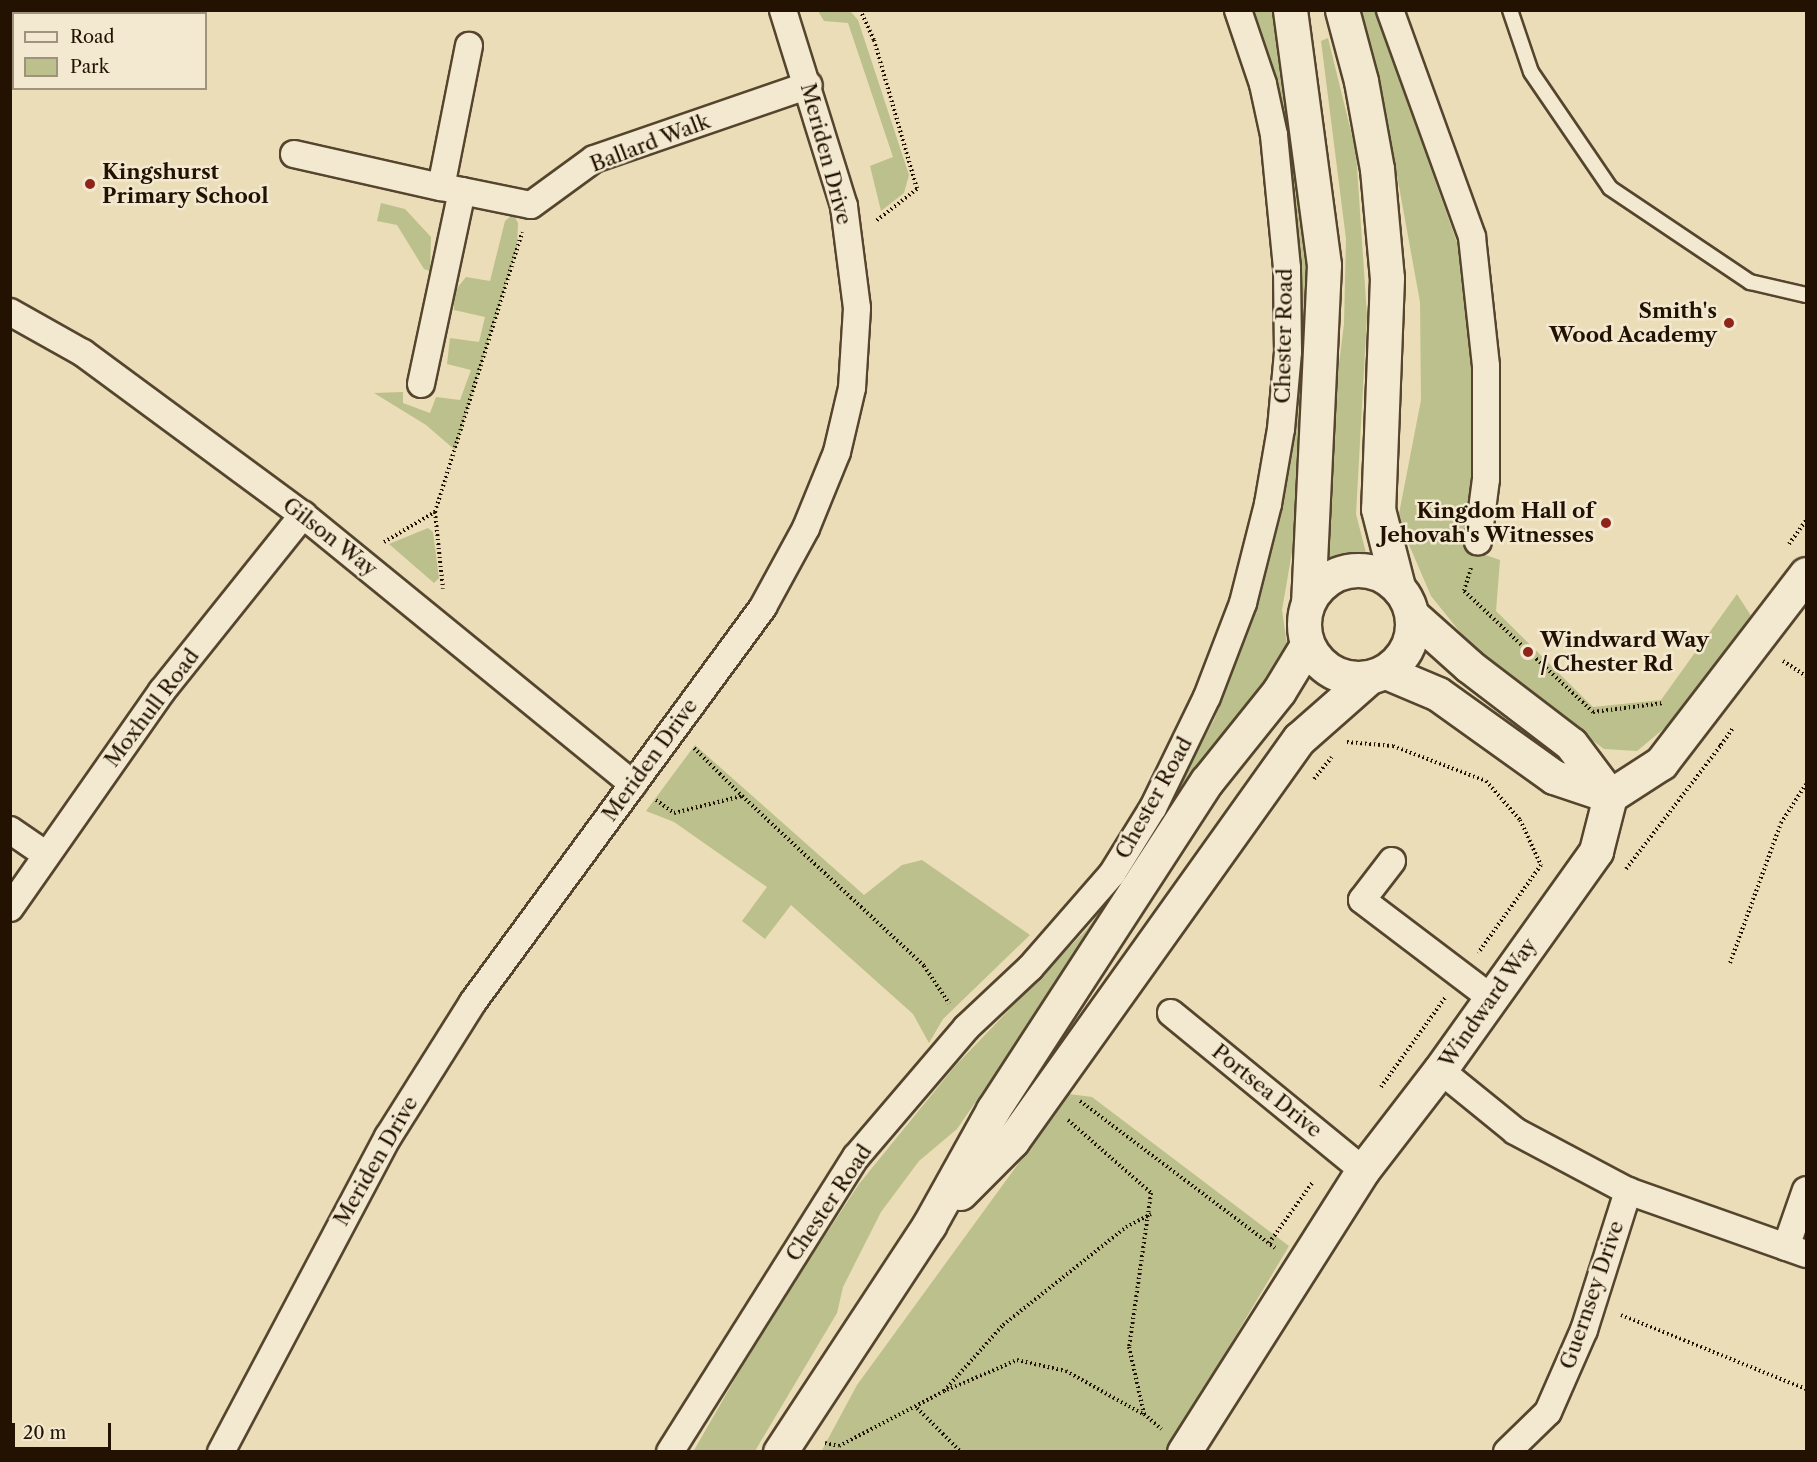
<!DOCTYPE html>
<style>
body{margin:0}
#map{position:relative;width:1817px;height:1462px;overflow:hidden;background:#ebddb7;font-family:"Libre Caslon Text",serif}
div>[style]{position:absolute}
.green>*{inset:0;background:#bcc08c}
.path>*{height:4px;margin-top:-2px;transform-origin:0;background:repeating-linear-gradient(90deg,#231201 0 1.5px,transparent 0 4.5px)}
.roads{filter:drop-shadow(2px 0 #55452e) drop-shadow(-2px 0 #55452e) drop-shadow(0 2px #55452e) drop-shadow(0 -2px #55452e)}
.service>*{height:14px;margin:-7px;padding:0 7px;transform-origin:7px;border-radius:7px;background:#f2e9d0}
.minor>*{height:26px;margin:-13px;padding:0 13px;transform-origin:13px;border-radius:13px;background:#f2e9d0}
.tertiary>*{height:33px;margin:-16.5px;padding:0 16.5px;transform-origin:16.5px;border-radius:16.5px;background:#f2e9d0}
.secondary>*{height:33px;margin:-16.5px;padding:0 16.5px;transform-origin:16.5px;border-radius:16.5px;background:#f2e9d0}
.secondary>.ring{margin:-16.5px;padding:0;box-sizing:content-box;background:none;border:33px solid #f2e9d0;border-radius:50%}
.dots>*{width:16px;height:16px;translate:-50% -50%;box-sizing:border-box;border:3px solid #f2e9d0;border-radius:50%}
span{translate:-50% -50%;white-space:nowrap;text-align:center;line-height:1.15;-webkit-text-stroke:5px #f2e9d0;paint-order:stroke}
.street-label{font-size:21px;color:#231201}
.poi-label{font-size:21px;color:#231201;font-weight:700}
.left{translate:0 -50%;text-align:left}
.right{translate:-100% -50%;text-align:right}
.frame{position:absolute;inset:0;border:12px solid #231201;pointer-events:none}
.legend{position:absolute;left:12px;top:12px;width:195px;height:78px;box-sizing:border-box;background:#f2e9d0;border:2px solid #9f937d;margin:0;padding:8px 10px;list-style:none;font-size:18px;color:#231201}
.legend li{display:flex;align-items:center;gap:12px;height:30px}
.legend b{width:30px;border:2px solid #9f937d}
.scale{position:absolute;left:12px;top:1423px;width:99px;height:27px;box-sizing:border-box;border:3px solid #231201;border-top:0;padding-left:8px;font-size:18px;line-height:21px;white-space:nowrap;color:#231201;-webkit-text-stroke:4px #f2e9d0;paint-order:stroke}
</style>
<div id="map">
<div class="green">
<div style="clip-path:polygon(818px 11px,850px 11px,858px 20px,909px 175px,904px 193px,881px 211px,870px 166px,893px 157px,848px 23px,824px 21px)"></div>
<div style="clip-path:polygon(1247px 11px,1278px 11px,1312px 298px,1308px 392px,1292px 552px,1282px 610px,1287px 645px,1279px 662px,957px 1129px,919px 1161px,881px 1212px,843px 1287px,837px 1313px,755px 1451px,693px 1452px,763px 1330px,859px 1184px,955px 1066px,1087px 929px,1132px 869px,1214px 720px,1256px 607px,1285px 488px,1301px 387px,1302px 284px,1290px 164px,1276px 91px)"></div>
<div style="clip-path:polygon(1358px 11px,1375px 11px,1461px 254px,1472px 325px,1476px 422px,1465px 548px,1500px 560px,1496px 611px,1593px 707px,1661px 700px,1737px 594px,1753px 619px,1673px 721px,1637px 751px,1604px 749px,1481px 658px,1431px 596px,1398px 519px,1421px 400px,1420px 302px,1396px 170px)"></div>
<div style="clip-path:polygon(1328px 38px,1356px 152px,1367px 316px,1356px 514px,1366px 553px,1329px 563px,1326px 467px,1344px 324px,1346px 239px,1321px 41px)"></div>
<div style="clip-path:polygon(381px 203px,405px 209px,431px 237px,430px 271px,424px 269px,397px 225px,377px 221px)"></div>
<div style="clip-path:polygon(513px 214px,518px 223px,517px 248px,455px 450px,426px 425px,374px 393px,403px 392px,403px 403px,430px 413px,436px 397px,460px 400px,471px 370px,447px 364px,450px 338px,479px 342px,485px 317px,454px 310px,454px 292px,466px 277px,490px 281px,505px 221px)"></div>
<div style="clip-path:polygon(428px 528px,433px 532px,439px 578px,434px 583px,389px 544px)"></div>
<div style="clip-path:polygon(695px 745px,864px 895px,902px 865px,922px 860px,1030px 935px,943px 1019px,929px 1043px,913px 1014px,791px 905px,765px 939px,742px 921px,767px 887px,674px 822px,646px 811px)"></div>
<div style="clip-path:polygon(1069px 1094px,1092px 1097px,1289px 1246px,1167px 1451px,821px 1452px,857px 1385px)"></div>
</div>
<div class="path">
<div style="left:860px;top:10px;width:33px;rotate:65deg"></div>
<div style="left:874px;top:40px;width:155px;rotate:73.9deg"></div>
<div style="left:917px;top:189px;width:52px;rotate:142deg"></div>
<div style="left:435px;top:512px;width:77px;rotate:84.1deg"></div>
<div style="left:384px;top:542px;width:59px;rotate:-30.5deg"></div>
<div style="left:435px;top:512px;width:293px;rotate:-72.7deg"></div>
<div style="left:1789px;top:544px;width:29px;rotate:-54deg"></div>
<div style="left:1471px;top:568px;width:24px;rotate:107deg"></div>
<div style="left:1464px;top:591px;width:177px;rotate:43.2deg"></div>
<div style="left:1593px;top:712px;width:71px;rotate:-7.3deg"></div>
<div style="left:1783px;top:661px;width:27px;rotate:33deg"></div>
<div style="left:1347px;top:742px;width:46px;rotate:5deg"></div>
<div style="left:1393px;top:746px;width:99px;rotate:20.6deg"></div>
<div style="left:1486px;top:781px;width:52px;rotate:48.9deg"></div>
<div style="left:1520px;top:820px;width:50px;rotate:65deg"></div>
<div style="left:1541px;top:865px;width:108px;rotate:125.6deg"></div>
<div style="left:1721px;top:745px;width:21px;rotate:-55deg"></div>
<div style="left:694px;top:748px;width:68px;rotate:45deg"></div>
<div style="left:1314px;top:779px;width:28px;rotate:-51deg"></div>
<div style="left:656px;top:800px;width:22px;rotate:36deg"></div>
<div style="left:674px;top:813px;width:70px;rotate:-14deg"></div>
<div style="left:742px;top:796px;width:249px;rotate:43deg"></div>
<div style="left:924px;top:966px;width:45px;rotate:56deg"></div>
<div style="left:1626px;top:869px;width:156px;rotate:-52.5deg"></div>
<div style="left:1721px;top:745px;width:4px;rotate:-135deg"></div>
<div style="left:1730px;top:963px;width:149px;rotate:-70deg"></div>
<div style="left:1781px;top:823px;width:46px;rotate:-57.3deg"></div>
<div style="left:1381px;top:1087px;width:110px;rotate:-54.3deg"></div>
<div style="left:1080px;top:1101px;width:244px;rotate:37deg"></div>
<div style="left:1068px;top:1120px;width:111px;rotate:41.3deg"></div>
<div style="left:1151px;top:1193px;width:156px;rotate:98.1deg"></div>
<div style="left:1129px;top:1347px;width:69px;rotate:77.4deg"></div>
<div style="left:1144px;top:1414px;width:23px;rotate:41deg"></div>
<div style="left:1269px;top:1243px;width:74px;rotate:-54.4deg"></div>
<div style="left:1621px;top:1315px;width:199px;rotate:21.8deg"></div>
<div style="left:947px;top:1390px;width:76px;rotate:-23.2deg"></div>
<div style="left:1017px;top:1360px;width:50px;rotate:12.7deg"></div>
<div style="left:1066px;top:1371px;width:88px;rotate:29.2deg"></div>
<div style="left:917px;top:1408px;width:62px;rotate:45deg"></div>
<div style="left:825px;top:1443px;width:14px;rotate:12deg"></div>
<div style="left:839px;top:1446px;width:119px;rotate:-27.6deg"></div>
<div style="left:944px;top:1391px;width:89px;rotate:-48.2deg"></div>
<div style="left:1003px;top:1325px;width:157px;rotate:-38.5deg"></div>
<div style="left:1126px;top:1227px;width:28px;rotate:-27deg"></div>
</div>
<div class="roads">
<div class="service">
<div style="left:1510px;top:10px;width:65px;rotate:71.3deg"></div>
<div style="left:1531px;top:72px;width:140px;rotate:55.7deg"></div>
<div style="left:1610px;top:188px;width:169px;rotate:33.9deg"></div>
<div style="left:1750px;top:282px;width:57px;rotate:13.1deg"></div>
</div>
<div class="minor">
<div style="left:1390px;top:10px;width:241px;rotate:70.1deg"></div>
<div style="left:1472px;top:237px;width:130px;rotate:83.8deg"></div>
<div style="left:1486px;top:366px;width:113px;rotate:90deg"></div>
<div style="left:1486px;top:479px;width:63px;rotate:97.4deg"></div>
<div style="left:294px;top:154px;width:151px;rotate:12.7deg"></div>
<div style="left:462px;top:191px;width:21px;rotate:-169deg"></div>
<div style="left:441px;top:187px;width:144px;rotate:-78.8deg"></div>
<div style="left:10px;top:312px;width:84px;rotate:29.3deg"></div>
<div style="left:83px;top:353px;width:273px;rotate:36.4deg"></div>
<div style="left:303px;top:515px;width:426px;rotate:39.2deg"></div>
<div style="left:421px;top:384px;width:197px;rotate:-78deg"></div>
<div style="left:462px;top:191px;width:70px;rotate:11.5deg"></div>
<div style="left:531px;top:205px;width:78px;rotate:-36.1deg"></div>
<div style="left:594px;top:159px;width:227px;rotate:-19deg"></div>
<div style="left:10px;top:830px;width:42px;rotate:34.4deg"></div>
<div style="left:1392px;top:861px;width:49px;rotate:127.6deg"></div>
<div style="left:1362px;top:900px;width:162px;rotate:37.2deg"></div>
<div style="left:10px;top:908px;width:265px;rotate:-55deg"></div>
<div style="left:162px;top:691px;width:226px;rotate:-51.3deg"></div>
<div style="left:1171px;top:1013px;width:248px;rotate:39.3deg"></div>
<div style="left:1440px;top:1070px;width:97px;rotate:39.1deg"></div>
<div style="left:1515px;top:1131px;width:128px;rotate:28deg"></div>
<div style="left:1628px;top:1191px;width:189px;rotate:19.5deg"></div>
<div style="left:1786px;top:1247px;width:60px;rotate:-70.7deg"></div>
<div style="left:221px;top:1452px;width:357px;rotate:-62.1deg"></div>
<div style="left:388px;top:1137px;width:160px;rotate:-57.8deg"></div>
<div style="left:473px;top:1002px;width:490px;rotate:-53.7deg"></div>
<div style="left:763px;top:607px;width:90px;rotate:-61.4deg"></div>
<div style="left:806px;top:528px;width:82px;rotate:-67.8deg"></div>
<div style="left:837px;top:452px;width:66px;rotate:-76.8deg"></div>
<div style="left:852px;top:388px;width:80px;rotate:-86.4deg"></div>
<div style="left:857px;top:308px;width:103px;rotate:-97.3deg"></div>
<div style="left:844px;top:206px;width:205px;rotate:-107.3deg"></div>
<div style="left:670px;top:1452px;width:349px;rotate:-57.8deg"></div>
<div style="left:856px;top:1157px;width:170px;rotate:-49.5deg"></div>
<div style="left:966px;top:1028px;width:88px;rotate:-43.2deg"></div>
<div style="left:1030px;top:968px;width:125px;rotate:-48.9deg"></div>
<div style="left:1112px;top:874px;width:78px;rotate:-58.2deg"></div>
<div style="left:1153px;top:808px;width:123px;rotate:-64.1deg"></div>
<div style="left:1207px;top:697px;width:101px;rotate:-69deg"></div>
<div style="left:1243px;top:603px;width:102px;rotate:-75.8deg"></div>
<div style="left:1268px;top:504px;width:76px;rotate:-80.2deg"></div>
<div style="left:1281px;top:429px;width:77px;rotate:-84.8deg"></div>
<div style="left:1288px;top:352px;width:84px;rotate:-90.7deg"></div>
<div style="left:1287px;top:268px;width:134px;rotate:-95.6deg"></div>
<div style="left:1274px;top:135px;width:52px;rotate:-102.2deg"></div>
<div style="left:1263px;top:84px;width:78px;rotate:-108.7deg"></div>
<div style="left:1507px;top:1452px;width:57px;rotate:-44.3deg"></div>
<div style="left:1548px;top:1412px;width:90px;rotate:-66.3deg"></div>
<div style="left:1584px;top:1330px;width:146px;rotate:-72.4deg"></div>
</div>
<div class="tertiary">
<div style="left:1412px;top:615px;width:76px;rotate:41.8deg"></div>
<div style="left:1469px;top:666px;width:128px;rotate:37.4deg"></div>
<div style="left:1571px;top:744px;width:65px;rotate:53.1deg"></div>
<div style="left:1386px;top:672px;width:56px;rotate:22.9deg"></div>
<div style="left:1438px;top:694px;width:143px;rotate:35.6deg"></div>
<div style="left:1554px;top:777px;width:59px;rotate:18.7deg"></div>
<div style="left:1184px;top:1452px;width:334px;rotate:-57.6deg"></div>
<div style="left:1363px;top:1170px;width:126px;rotate:-52.4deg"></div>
<div style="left:1440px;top:1070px;width:269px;rotate:-54.5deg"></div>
<div style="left:1596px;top:851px;width:57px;rotate:-75.7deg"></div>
<div style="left:1610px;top:796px;width:61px;rotate:-32.9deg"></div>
<div style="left:1661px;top:763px;width:238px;rotate:-52.5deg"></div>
</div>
<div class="secondary">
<div style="left:1290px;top:10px;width:257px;rotate:82.4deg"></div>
<div style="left:1324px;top:265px;width:337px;rotate:92.7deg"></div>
<div style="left:1342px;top:10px;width:73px;rotate:75deg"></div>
<div style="left:1361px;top:81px;width:89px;rotate:79.7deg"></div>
<div style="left:1377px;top:169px;width:109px;rotate:84.8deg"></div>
<div style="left:1387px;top:278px;width:231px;rotate:92.2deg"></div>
<div style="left:1378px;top:509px;width:81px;rotate:75.6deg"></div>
<div class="ring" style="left:1304px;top:570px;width:75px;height:75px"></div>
<div style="left:960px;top:1193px;width:74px;rotate:-45deg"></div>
<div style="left:1012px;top:1141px;width:494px;rotate:-54.5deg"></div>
<div style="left:1299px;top:739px;width:91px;rotate:-41.4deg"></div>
<div style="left:780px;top:1452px;width:272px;rotate:-56.7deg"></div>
<div style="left:929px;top:1225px;width:132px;rotate:-60.9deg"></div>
<div style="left:993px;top:1110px;width:392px;rotate:-57deg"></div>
<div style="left:1207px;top:781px;width:115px;rotate:-51.3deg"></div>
<div style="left:1279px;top:691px;width:54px;rotate:-58.7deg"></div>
</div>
</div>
<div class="dots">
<div style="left:90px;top:184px;background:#8f2418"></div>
<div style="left:1729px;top:323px;background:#8f2418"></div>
<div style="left:1606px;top:523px;background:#8f2418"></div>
<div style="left:1528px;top:652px;background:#8f2418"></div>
</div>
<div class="street-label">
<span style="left:650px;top:143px;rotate:-21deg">Ballard Walk</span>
<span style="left:826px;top:154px;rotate:75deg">Meriden Drive</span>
<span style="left:1284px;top:336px;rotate:-89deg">Chester Road</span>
<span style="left:330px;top:537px;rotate:38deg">Gilson Way</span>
<span style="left:152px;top:708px;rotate:-53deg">Moxhull Road</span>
<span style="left:650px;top:760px;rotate:-54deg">Meriden Drive</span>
<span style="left:1154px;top:798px;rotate:-61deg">Chester Road</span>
<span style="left:1488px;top:1003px;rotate:-55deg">Windward Way</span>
<span style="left:1267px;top:1091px;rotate:39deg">Portsea Drive</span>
<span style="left:376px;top:1161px;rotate:-60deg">Meriden Drive</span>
<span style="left:829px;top:1203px;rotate:-56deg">Chester Road</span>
<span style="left:1592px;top:1295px;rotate:-71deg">Guernsey Drive</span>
</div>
<div class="poi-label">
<span class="left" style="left:102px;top:184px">Kingshurst<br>Primary School</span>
<span class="right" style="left:1717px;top:323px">Smith's<br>Wood Academy</span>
<span class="right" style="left:1594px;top:523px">Kingdom Hall of<br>Jehovah's Witnesses</span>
<span class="left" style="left:1540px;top:652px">Windward Way<br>/ Chester Rd</span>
</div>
<div class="frame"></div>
<ul class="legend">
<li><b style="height:8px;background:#f2e9d0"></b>Road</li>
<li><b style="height:16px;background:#bcc08c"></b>Park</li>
</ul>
<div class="scale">20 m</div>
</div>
